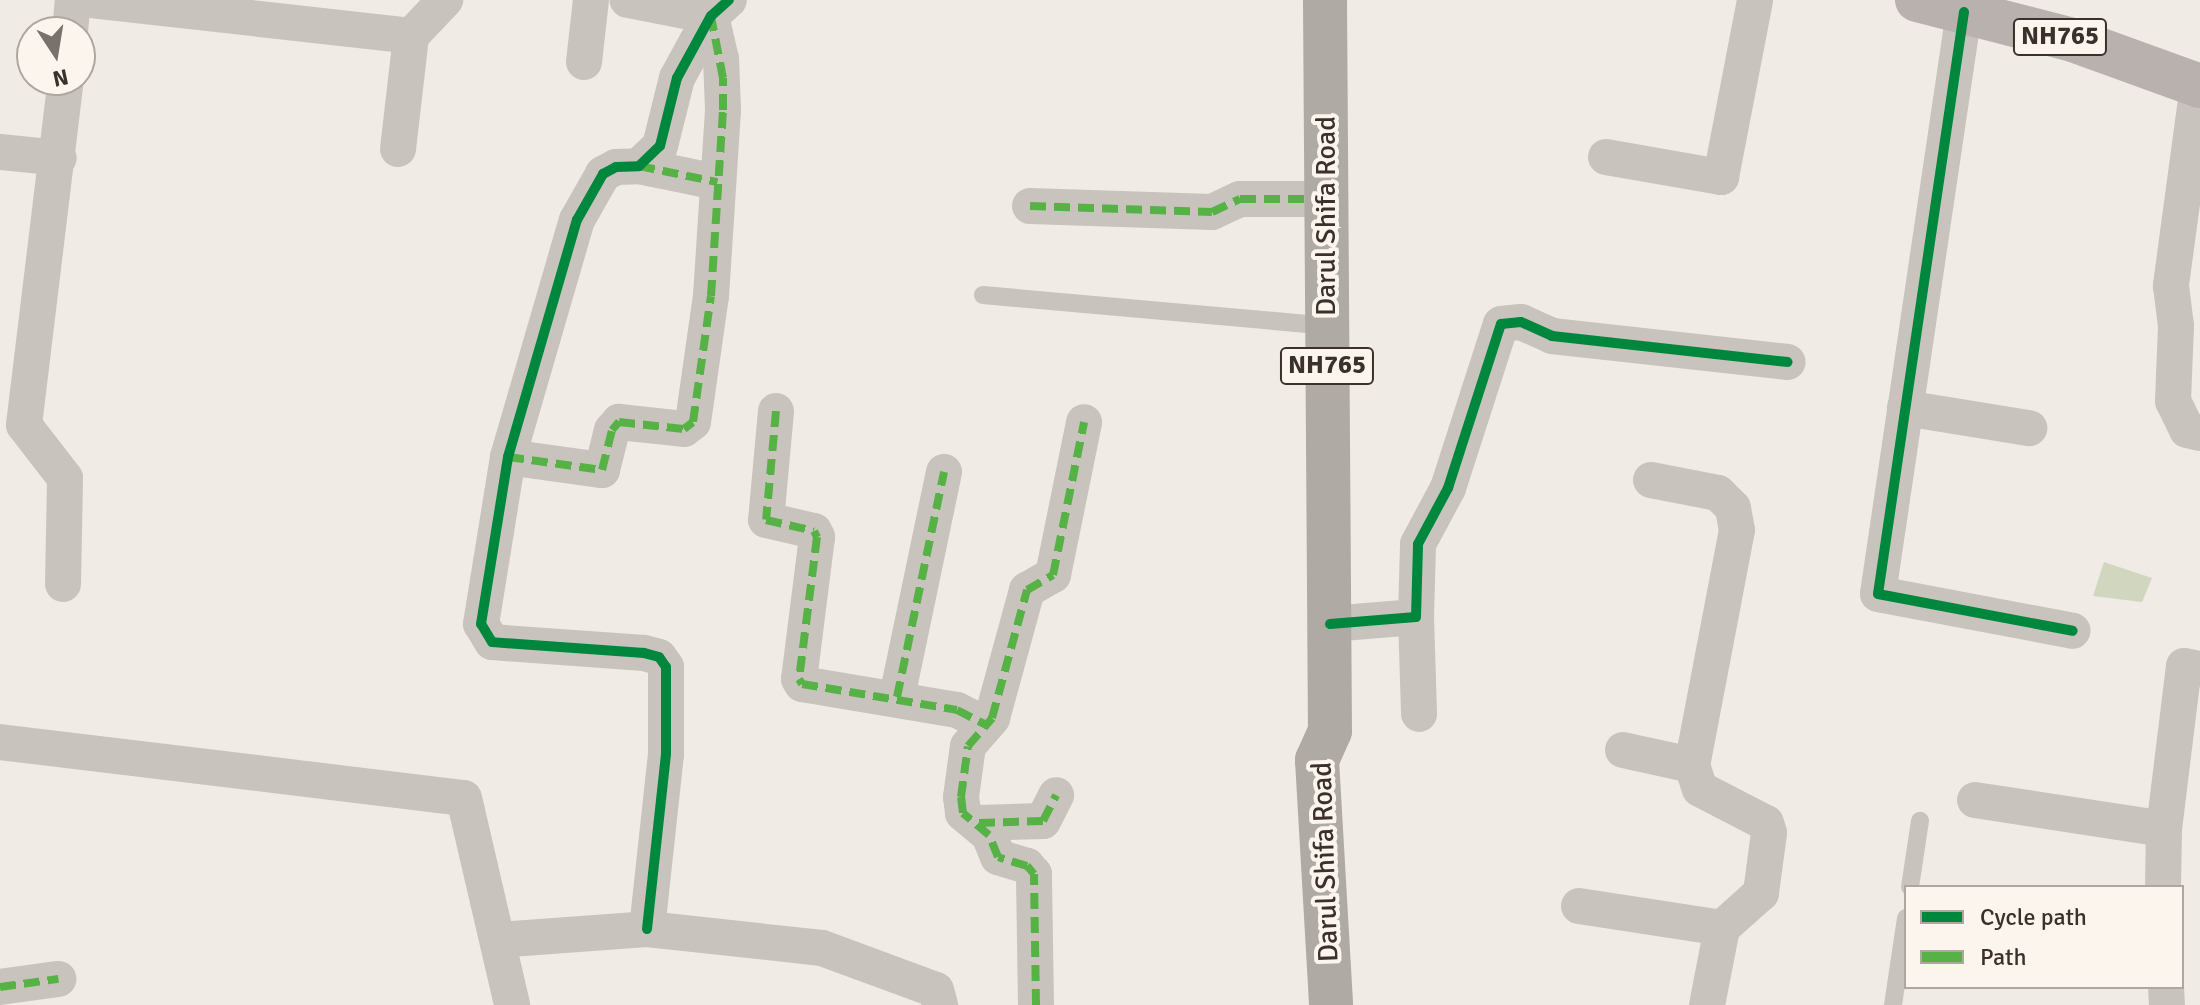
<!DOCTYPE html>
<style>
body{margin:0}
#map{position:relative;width:2200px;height:1005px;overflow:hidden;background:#f0ebe5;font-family:Signika,sans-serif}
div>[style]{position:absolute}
.green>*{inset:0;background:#d1d6bf}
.lane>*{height:18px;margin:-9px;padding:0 9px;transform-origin:9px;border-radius:9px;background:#c9c3be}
.street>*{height:36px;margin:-18px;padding:0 18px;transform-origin:18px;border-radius:18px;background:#c9c3be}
.primary>*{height:44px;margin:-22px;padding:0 22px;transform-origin:22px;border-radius:22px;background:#b8b1ad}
.highway>*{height:44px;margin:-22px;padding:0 22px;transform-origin:22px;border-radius:22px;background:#afaaa4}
.quiet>*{height:8px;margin-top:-4px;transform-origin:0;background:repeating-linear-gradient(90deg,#57b246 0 16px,transparent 0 24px)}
.cycleway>*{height:10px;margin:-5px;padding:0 5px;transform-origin:5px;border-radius:5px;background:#00873e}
span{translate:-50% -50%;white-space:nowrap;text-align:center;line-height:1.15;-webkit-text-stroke:8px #fbf5ee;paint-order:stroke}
.shield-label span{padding:2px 6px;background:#fbf5ee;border:2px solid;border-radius:6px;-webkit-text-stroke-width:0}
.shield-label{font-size:26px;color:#3b302b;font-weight:700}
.street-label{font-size:28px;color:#3b302b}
.legend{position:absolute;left:1904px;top:885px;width:280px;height:104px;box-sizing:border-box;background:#fbf5ee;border:2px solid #aea6a0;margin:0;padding:10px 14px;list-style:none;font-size:24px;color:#3b302b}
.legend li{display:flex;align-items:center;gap:16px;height:40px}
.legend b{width:40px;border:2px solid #aea6a0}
.north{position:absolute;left:16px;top:16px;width:80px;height:80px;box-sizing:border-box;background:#fbf5ee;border:2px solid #aea6a0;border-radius:50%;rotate:168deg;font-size:22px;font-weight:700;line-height:32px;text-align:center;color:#3b302b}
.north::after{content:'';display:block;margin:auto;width:28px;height:36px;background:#7a716c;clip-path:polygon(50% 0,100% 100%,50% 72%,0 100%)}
</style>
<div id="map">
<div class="green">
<div style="clip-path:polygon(2104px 562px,2152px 578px,2142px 602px,2093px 596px)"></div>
</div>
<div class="lane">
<div style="left:983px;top:295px;width:345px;rotate:5.1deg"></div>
<div style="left:1910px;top:887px;width:67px;rotate:-81.4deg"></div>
<div style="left:1893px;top:1005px;width:88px;rotate:-81.5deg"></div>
</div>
<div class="street">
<div style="left:91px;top:0;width:322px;rotate:6.4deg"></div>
<div style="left:411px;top:36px;width:50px;rotate:-46.6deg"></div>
<div style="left:1964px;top:12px;width:588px;rotate:98.41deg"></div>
<div style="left:1878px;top:594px;width:198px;rotate:10.7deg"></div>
<div style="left:70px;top:32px;width:32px;rotate:-85deg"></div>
<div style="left:584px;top:62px;width:62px;rotate:-83.6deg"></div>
<div style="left:2198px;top:85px;width:203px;rotate:97.7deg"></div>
<div style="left:2171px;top:286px;width:40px;rotate:82.9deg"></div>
<div style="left:2176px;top:326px;width:75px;rotate:92.3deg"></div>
<div style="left:2173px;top:401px;width:32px;rotate:64deg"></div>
<div style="left:2187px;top:430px;width:13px;rotate:13deg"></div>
<div style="left:398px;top:149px;width:114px;rotate:-83.4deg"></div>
<div style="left:0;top:152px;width:59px;rotate:5.8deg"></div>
<div style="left:1606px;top:157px;width:117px;rotate:9.9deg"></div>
<div style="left:1721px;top:177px;width:180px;rotate:-79.1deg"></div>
<div style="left:639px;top:166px;width:80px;rotate:11.6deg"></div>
<div style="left:1030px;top:206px;width:182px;rotate:1.9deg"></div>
<div style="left:1212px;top:212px;width:31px;rotate:-25deg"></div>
<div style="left:1240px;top:199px;width:87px"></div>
<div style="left:1905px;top:408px;width:126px;rotate:9.2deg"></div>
<div style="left:776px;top:411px;width:109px;rotate:95.2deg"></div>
<div style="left:766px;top:520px;width:49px;rotate:12.9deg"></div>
<div style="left:814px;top:531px;width:7px;rotate:63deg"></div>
<div style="left:817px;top:537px;width:143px;rotate:97.2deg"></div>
<div style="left:799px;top:679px;width:6px;rotate:59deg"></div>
<div style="left:802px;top:684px;width:157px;rotate:9.5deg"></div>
<div style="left:957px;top:710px;width:31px;rotate:27deg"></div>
<div style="left:508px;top:457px;width:95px;rotate:7.9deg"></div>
<div style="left:602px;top:470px;width:41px;rotate:-76deg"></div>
<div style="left:612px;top:430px;width:11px;rotate:-49deg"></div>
<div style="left:619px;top:422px;width:65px;rotate:6.1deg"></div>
<div style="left:684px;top:429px;width:11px;rotate:-38deg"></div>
<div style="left:693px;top:422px;width:127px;rotate:-81.9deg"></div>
<div style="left:711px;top:296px;width:186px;rotate:-86.3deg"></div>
<div style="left:723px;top:110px;width:51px;rotate:-92.2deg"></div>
<div style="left:721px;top:59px;width:44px;rotate:-103.1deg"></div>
<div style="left:711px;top:16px;width:85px;rotate:-169.1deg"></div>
<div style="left:1651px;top:480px;width:68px;rotate:11deg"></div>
<div style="left:1718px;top:493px;width:21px;rotate:45deg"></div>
<div style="left:1733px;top:508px;width:22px;rotate:80deg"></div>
<div style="left:1737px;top:530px;width:239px;rotate:100.8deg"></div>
<div style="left:63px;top:584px;width:106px;rotate:-88.9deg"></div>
<div style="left:65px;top:478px;width:67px;rotate:-127.7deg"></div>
<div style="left:24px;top:425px;width:348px;rotate:-83.1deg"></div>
<div style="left:1416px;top:617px;width:97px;rotate:88.2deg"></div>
<div style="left:1330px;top:624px;width:86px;rotate:-4.7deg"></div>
<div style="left:1416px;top:617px;width:73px;rotate:-88.4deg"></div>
<div style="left:1418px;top:544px;width:64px;rotate:-61.8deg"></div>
<div style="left:1448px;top:488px;width:172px;rotate:-72.1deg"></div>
<div style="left:1501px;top:324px;width:20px;rotate:-6deg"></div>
<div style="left:1521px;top:322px;width:34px;rotate:24deg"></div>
<div style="left:1552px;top:336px;width:237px;rotate:6.3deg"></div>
<div style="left:897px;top:697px;width:230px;rotate:-78.2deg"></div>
<div style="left:0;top:742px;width:467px;rotate:6.9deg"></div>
<div style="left:464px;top:798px;width:212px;rotate:76.9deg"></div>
<div style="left:1623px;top:750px;width:71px;rotate:12.3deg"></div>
<div style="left:1692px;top:765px;width:25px;rotate:72deg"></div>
<div style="left:1700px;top:789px;width:74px;rotate:27.3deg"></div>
<div style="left:1766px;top:823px;width:10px;rotate:73deg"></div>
<div style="left:1769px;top:833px;width:61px;rotate:97.6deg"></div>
<div style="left:1761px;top:893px;width:52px;rotate:138.1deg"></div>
<div style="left:1975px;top:800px;width:191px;rotate:8.7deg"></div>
<div style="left:979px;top:823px;width:64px;rotate:-1.8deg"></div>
<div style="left:1043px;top:821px;width:29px;rotate:-63deg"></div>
<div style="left:2163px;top:887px;width:58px;rotate:-89deg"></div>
<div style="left:2164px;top:829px;width:164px;rotate:-83deg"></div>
<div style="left:2184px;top:666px;width:16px;rotate:11deg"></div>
<div style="left:1579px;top:906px;width:145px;rotate:8.7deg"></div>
<div style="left:1722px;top:928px;width:78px;rotate:101deg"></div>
<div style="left:647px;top:929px;width:176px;rotate:-83.8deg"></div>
<div style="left:666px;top:754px;width:87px;rotate:-90deg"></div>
<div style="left:666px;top:667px;width:12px;rotate:-125deg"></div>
<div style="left:659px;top:657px;width:16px;rotate:-165deg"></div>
<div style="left:644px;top:653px;width:152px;rotate:-175.9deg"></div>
<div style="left:492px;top:642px;width:21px;rotate:-121deg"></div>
<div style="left:481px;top:624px;width:169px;rotate:-80.8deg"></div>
<div style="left:508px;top:457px;width:247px;rotate:-73.8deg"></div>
<div style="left:577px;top:220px;width:53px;rotate:-60.5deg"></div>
<div style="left:603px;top:174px;width:15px;rotate:-28deg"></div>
<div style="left:616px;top:167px;width:23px;rotate:-2deg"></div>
<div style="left:639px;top:166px;width:29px;rotate:-44deg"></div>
<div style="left:660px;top:146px;width:70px;rotate:-76deg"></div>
<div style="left:677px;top:78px;width:71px;rotate:-61.3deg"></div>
<div style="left:711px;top:16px;width:24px;rotate:-42deg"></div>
<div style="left:498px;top:940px;width:149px;rotate:-4.2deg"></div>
<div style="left:647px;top:929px;width:176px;rotate:6.2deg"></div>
<div style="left:822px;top:948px;width:121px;rotate:20.2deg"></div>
<div style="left:936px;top:990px;width:16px;rotate:75deg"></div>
<div style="left:0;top:987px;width:59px;rotate:-7.9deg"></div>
<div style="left:2166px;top:987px;width:18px;rotate:87deg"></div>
<div style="left:1036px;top:1005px;width:131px;rotate:-90.9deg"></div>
<div style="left:1034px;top:874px;width:11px;rotate:-131deg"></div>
<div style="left:1027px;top:866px;width:30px;rotate:-163deg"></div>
<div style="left:998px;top:857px;width:24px;rotate:-112deg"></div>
<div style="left:989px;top:835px;width:34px;rotate:-140deg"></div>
<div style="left:963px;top:813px;width:16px;rotate:-97deg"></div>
<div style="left:961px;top:797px;width:51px;rotate:-82.2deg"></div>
<div style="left:968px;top:746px;width:37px;rotate:-49deg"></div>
<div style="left:992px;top:718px;width:133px;rotate:-74.7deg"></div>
<div style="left:1027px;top:590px;width:30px;rotate:-30deg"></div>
<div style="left:1053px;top:575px;width:156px;rotate:-78.5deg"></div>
</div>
<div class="primary">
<div style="left:1917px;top:0;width:161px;rotate:14.4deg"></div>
<div style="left:2073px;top:40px;width:135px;rotate:19.9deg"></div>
</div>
<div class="highway">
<div style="left:1325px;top:0;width:731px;rotate:89.61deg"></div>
<div style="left:1330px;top:731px;width:32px;rotate:114deg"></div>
<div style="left:1317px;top:760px;width:245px;rotate:86.7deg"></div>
</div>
<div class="quiet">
<div style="left:639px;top:166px;width:80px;rotate:11.6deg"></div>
<div style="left:1030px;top:206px;width:182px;rotate:1.9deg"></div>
<div style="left:1212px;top:212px;width:31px;rotate:-25deg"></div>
<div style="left:1240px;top:199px;width:87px"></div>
<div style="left:776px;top:411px;width:109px;rotate:95.2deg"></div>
<div style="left:766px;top:520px;width:49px;rotate:12.9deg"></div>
<div style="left:814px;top:531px;width:7px;rotate:63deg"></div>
<div style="left:817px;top:537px;width:143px;rotate:97.2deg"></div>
<div style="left:799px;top:679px;width:6px;rotate:59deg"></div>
<div style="left:802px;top:684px;width:157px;rotate:9.5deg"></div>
<div style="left:957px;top:710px;width:31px;rotate:27deg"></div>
<div style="left:508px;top:457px;width:95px;rotate:7.9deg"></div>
<div style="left:602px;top:470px;width:41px;rotate:-76deg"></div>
<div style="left:612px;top:430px;width:11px;rotate:-49deg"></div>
<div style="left:619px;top:422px;width:65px;rotate:6.1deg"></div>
<div style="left:684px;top:429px;width:11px;rotate:-38deg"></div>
<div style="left:693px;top:422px;width:127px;rotate:-81.9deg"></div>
<div style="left:711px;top:296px;width:186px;rotate:-86.3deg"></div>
<div style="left:723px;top:110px;width:32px;rotate:-90deg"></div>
<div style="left:723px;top:78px;width:63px;rotate:-101deg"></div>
<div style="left:897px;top:697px;width:230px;rotate:-78.2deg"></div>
<div style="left:979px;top:823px;width:64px;rotate:-1.8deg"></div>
<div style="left:1043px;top:821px;width:29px;rotate:-63deg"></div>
<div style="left:0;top:987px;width:59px;rotate:-7.9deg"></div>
<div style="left:1036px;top:1005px;width:131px;rotate:-90.9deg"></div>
<div style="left:1034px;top:874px;width:11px;rotate:-131deg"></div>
<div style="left:1027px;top:866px;width:30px;rotate:-163deg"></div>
<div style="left:998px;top:857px;width:24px;rotate:-112deg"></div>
<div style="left:989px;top:835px;width:34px;rotate:-140deg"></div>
<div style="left:963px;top:813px;width:16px;rotate:-97deg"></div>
<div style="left:961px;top:797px;width:51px;rotate:-82.2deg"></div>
<div style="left:968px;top:746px;width:37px;rotate:-49deg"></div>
<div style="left:992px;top:718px;width:133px;rotate:-74.7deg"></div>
<div style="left:1027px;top:590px;width:30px;rotate:-30deg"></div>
<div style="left:1053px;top:575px;width:156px;rotate:-78.5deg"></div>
</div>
<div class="cycleway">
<div style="left:1964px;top:12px;width:588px;rotate:98.41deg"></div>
<div style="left:1878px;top:594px;width:198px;rotate:10.7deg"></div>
<div style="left:1330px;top:624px;width:86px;rotate:-4.7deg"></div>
<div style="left:1416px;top:617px;width:73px;rotate:-88.4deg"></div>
<div style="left:1418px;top:544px;width:64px;rotate:-61.8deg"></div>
<div style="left:1448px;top:488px;width:172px;rotate:-72.1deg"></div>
<div style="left:1501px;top:324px;width:20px;rotate:-6deg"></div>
<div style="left:1521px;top:322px;width:34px;rotate:24deg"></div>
<div style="left:1552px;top:336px;width:237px;rotate:6.3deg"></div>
<div style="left:647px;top:929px;width:176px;rotate:-83.8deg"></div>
<div style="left:666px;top:754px;width:87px;rotate:-90deg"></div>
<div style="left:666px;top:667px;width:12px;rotate:-125deg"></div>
<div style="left:659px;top:657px;width:16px;rotate:-165deg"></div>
<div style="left:644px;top:653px;width:152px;rotate:-175.9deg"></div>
<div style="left:492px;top:642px;width:21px;rotate:-121deg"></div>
<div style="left:481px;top:624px;width:169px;rotate:-80.8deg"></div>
<div style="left:508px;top:457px;width:247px;rotate:-73.8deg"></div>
<div style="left:577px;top:220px;width:53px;rotate:-60.5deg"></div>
<div style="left:603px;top:174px;width:15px;rotate:-28deg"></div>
<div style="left:616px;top:167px;width:23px;rotate:-2deg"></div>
<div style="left:639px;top:166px;width:29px;rotate:-44deg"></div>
<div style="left:660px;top:146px;width:70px;rotate:-76deg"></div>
<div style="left:677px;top:78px;width:71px;rotate:-61.3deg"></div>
<div style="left:711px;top:16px;width:24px;rotate:-42deg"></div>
</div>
<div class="shield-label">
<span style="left:2060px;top:37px">NH765</span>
<span style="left:1327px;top:366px">NH765</span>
</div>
<div class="street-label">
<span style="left:1326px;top:216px;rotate:-90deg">Darul Shifa Road</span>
<span style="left:1325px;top:862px;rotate:-92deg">Darul Shifa Road</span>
</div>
<ul class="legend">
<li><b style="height:10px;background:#00873e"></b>Cycle path</li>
<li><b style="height:10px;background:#57b246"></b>Path</li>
</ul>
<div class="north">N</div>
</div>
